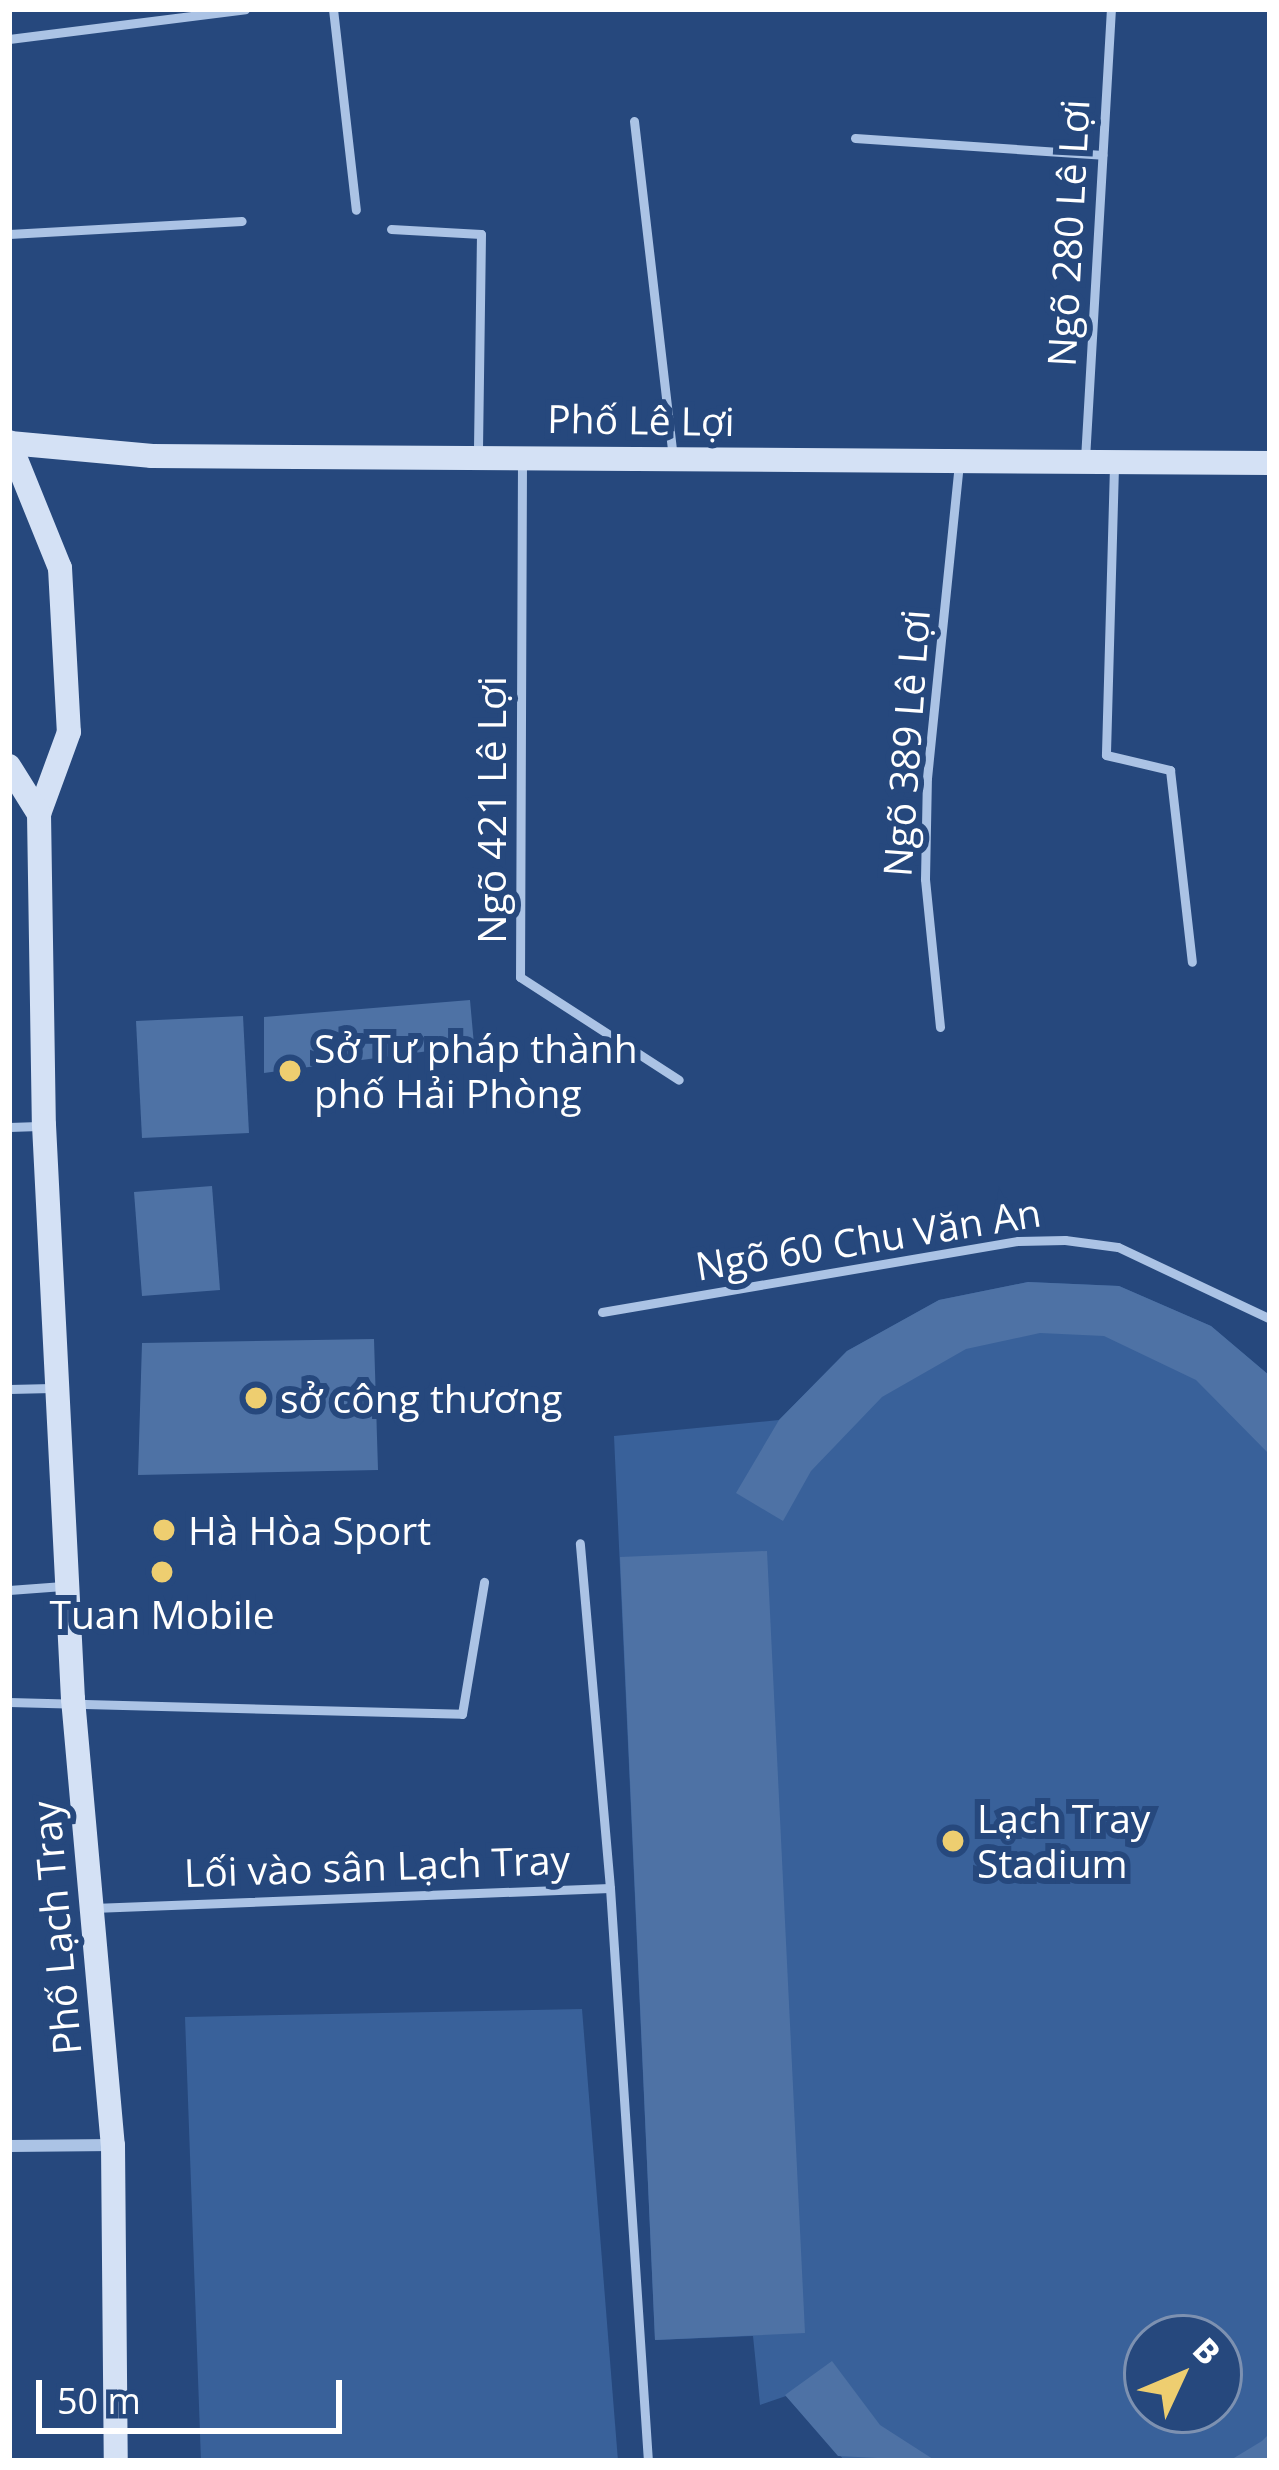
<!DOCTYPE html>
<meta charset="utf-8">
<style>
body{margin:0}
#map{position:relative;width:1279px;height:2470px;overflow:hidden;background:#26487d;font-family:"Open Sans",sans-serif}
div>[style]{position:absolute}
.green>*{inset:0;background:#39619a}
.building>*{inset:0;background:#4e72a5}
.lane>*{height:9px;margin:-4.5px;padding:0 4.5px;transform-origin:4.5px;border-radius:4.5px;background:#abc3e5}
.street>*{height:12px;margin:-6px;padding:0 6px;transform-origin:6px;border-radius:6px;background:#abc3e5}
.secondary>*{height:24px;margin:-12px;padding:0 12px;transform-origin:12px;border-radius:12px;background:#d4e1f5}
.dots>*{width:33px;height:33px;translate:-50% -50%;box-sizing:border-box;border:6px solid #26487d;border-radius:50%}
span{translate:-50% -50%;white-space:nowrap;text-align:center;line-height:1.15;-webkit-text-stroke:12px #26487d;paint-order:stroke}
.street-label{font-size:39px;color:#fff}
.poi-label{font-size:39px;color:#fff}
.left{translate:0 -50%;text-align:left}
.frame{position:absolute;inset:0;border:12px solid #fff;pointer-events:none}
.north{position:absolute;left:1123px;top:2314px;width:120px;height:120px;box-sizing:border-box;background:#26487d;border:3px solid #7d91b1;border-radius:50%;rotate:46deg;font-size:33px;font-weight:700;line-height:48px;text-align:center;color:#fff}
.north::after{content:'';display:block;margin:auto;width:42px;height:54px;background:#eece70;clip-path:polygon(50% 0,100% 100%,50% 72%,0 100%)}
.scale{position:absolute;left:36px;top:2380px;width:306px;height:54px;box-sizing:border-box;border:6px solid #fff;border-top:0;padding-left:15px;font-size:36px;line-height:42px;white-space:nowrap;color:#fff;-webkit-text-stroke:9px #26487d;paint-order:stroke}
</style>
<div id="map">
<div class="green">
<div style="clip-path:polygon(evenodd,1028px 1282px,1119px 1286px,1211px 1326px,1270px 1376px,1270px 2461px,845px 2461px,786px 2396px,760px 2405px,753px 2336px,655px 2340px,614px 1436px,779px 1420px,847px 1351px,939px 1300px,1028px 1282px,1147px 2338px,1219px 2338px,1219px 2410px,1147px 2410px,1147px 2338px)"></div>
<div style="clip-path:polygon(582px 2009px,618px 2461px,201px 2461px,185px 2017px)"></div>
</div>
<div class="building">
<div style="clip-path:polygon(470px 1000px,474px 1045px,264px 1073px,264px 1017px)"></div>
<div style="clip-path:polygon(243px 1016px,249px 1133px,142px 1138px,136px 1021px)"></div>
<div style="clip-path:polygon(212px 1186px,220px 1290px,142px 1296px,134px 1192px)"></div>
<div style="clip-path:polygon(1028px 1282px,1119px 1286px,1211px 1326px,1270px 1376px,1270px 1455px,1196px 1380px,1104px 1336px,1040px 1333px,966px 1349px,882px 1397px,811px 1471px,783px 1521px,736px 1493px,779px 1420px,847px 1351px,939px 1300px)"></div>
<div style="clip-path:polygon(374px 1339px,378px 1470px,138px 1475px,142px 1343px)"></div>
<div style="clip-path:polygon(767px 1551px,805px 2333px,655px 2340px,620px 1557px)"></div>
<div style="clip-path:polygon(832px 2361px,880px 2425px,936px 2461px,838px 2456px,785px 2395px)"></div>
<div style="clip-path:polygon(1270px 2433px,1270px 2461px,1229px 2461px,1262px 2441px)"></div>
</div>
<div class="lane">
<div style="left:333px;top:9px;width:202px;rotate:83.5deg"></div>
<div style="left:9px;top:39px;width:238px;rotate:-7.2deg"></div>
<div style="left:634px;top:121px;width:338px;rotate:83.4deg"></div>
<div style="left:855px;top:138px;width:248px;rotate:3.9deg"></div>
<div style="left:391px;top:229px;width:90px;rotate:3.2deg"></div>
<div style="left:481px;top:234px;width:220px;rotate:90.8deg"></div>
<div style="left:9px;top:234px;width:233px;rotate:-3.2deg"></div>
<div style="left:1085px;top:459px;width:451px;rotate:-86.7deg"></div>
<div style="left:522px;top:460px;width:517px;rotate:90.22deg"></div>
<div style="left:520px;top:977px;width:189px;rotate:32.9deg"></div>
<div style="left:1114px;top:466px;width:289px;rotate:91.6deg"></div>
<div style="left:1106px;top:755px;width:66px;rotate:13.2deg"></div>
<div style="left:1170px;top:770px;width:193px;rotate:83.5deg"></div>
<div style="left:940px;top:1027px;width:149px;rotate:-95.8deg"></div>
<div style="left:925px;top:879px;width:101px;rotate:-88.9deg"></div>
<div style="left:927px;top:778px;width:318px;rotate:-84.2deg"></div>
<div style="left:9px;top:1127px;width:30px;rotate:-2deg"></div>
<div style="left:602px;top:1312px;width:422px;rotate:-9.7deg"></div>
<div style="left:1018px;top:1241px;width:47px;rotate:-1.2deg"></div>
<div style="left:1065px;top:1240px;width:53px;rotate:7.5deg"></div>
<div style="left:1118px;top:1247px;width:168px;rotate:25.3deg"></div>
<div style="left:9px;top:1389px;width:43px;rotate:-1.3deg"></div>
<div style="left:9px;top:1590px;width:54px;rotate:-4.2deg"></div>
<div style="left:9px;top:1702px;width:453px;rotate:1.5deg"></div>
<div style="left:462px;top:1714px;width:134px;rotate:-80.5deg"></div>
<div style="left:610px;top:1888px;width:574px;rotate:86.21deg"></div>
<div style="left:93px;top:1908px;width:517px;rotate:-2.22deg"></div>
<div style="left:610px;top:1888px;width:346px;rotate:-95deg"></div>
</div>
<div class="street">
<div style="left:9px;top:2146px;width:104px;rotate:-0.6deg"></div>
</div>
<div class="secondary">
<div style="left:9px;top:442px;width:136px;rotate:68deg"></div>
<div style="left:60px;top:568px;width:164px;rotate:86.9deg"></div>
<div style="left:69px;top:732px;width:87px;rotate:110.1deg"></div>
<div style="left:39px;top:814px;width:311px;rotate:89.1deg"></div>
<div style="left:44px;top:1125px;width:575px;rotate:87.11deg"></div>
<div style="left:73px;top:1699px;width:448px;rotate:84.9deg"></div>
<div style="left:113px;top:2145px;width:316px;rotate:89.5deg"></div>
<div style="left:10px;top:443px;width:143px;rotate:5.2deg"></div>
<div style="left:152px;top:456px;width:1118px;rotate:0.36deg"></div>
<div style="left:9px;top:766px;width:57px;rotate:58deg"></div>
</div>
<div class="dots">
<div style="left:290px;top:1071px;background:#eece70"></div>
<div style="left:256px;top:1398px;background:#eece70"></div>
<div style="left:164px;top:1530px;background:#eece70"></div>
<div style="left:162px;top:1572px;background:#eece70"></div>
<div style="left:953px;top:1841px;background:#eece70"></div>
</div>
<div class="street-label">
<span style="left:1068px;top:233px;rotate:-87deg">Ngõ 280 Lê Lợi</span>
<span style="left:641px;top:420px;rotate:1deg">Phố Lê Lợi</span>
<span style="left:906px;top:743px;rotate:-86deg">Ngõ 389 Lê Lợi</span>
<span style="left:491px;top:810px;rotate:-90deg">Ngõ 421 Lê Lợi</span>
<span style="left:868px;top:1239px;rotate:-9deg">Ngõ 60 Chu Văn An</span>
<span style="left:377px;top:1866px;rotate:-2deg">Lối vào sân Lạch Tray</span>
<span style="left:56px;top:1928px;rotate:-95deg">Phố Lạch Tray</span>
</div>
<div class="poi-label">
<span class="left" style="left:314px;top:1071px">Sở Tư pháp thành<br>phố Hải Phòng</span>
<span class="left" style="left:280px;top:1398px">sở công thương</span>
<span class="left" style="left:188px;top:1530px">Hà Hòa Sport</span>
<span style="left:162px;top:1614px">Tuan Mobile</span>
<span class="left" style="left:977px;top:1841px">Lạch Tray<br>Stadium</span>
</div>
<div class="frame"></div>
<div class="north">B</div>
<div class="scale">50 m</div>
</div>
